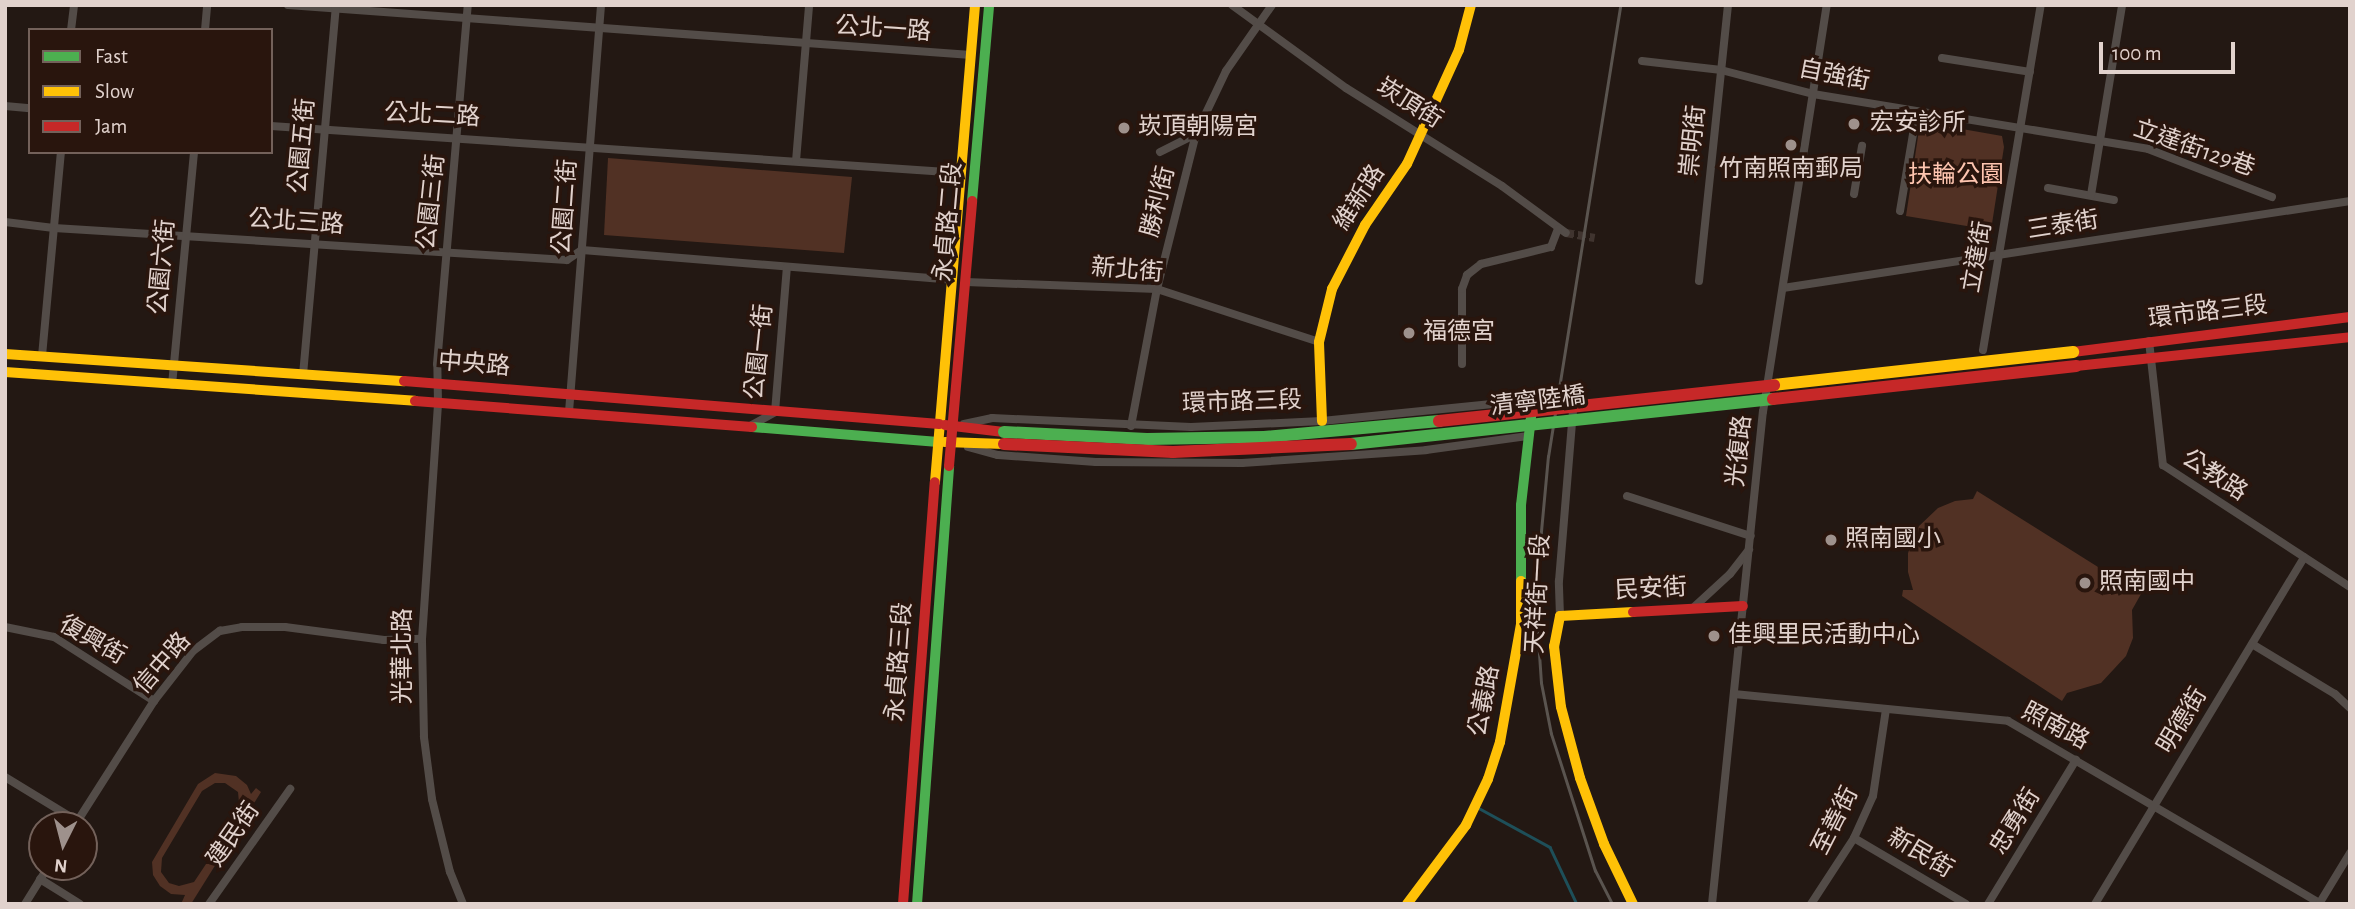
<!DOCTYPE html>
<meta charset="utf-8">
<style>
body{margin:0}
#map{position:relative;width:2355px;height:909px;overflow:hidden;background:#231813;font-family:"Alegreya Sans","Noto Sans TC",sans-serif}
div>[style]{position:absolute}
.green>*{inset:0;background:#513124}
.stream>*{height:2.5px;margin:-1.25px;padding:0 1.25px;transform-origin:1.25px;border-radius:1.25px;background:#1e4f59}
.street-tunnel>*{height:8px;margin-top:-4px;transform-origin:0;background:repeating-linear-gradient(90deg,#40342f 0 8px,transparent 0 12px)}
.street>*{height:8px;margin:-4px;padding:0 4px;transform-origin:4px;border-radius:4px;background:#534c48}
.fast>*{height:10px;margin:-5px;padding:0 5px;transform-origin:5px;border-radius:5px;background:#4caf50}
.slow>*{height:10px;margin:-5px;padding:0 5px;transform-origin:5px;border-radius:5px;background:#ffc107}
.jam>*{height:10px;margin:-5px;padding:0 5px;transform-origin:5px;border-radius:5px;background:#c62828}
.rail>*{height:2.5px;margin:-1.25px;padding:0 1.25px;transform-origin:1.25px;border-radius:1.25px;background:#5a544f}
.fast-bridge>*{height:12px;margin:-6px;padding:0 6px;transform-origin:6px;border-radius:6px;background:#4caf50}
.slow-bridge>*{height:12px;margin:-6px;padding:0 6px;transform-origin:6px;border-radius:6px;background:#ffc107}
.jam-bridge>*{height:12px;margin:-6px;padding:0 6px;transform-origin:6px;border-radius:6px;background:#c62828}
.dots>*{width:19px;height:19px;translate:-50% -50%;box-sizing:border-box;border:4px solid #29150d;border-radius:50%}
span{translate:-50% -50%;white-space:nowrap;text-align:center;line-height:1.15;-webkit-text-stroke:7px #29150d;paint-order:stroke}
.street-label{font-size:24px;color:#e1d2cd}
.poi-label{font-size:24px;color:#e1d2cd}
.left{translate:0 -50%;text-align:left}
.park-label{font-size:24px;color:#fec5b0}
.frame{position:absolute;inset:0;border:7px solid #e1d2cd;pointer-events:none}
.legend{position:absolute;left:28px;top:28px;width:245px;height:126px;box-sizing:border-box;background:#29150d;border:2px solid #73615a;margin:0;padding:9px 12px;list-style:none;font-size:21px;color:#e1d2cd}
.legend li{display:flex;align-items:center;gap:14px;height:35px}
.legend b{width:35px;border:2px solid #73615a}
.north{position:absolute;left:28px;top:811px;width:70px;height:70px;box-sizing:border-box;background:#29150d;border:2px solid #73615a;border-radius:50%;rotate:186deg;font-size:19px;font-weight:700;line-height:28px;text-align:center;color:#e1d2cd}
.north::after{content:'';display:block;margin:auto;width:24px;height:32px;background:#9e918c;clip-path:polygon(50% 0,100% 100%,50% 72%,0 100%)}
.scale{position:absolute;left:2099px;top:42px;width:136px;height:32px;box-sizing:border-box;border:4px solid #e1d2cd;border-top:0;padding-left:9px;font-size:21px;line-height:24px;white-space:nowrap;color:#e1d2cd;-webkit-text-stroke:5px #29150d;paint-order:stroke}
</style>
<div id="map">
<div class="green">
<div style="clip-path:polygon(1928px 123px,2002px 136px,2004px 147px,1991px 230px,1906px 216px,1919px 130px)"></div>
<div style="clip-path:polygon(608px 158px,852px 177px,844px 253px,604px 235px)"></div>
<div style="clip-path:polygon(1977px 491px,2141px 594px,2132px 610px,2133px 638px,2126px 656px,2101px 683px,2067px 693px,2062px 701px,1902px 596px,1903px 590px,1913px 590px,1908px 572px,1908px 553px,1918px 527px,1938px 508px,1955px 501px,1973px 499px)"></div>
<div style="clip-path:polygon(evenodd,215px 773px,236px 776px,247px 785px,251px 794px,256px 788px,261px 792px,191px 904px,181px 904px,185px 895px,171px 894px,160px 886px,153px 875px,152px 862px,198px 784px,215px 773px,225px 783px,238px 792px,240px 813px,194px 882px,179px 886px,169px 883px,161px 872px,162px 858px,202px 791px,215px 783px,225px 783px)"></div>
</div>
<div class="stream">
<div style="left:1477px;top:807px;width:83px;rotate:28.7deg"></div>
<div style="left:1550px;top:847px;width:63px;rotate:64.7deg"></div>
</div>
<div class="street-tunnel">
<div style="left:1566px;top:233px;width:29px;rotate:10deg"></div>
</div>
<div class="street">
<div style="left:288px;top:5px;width:685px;rotate:4.19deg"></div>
<div style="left:1232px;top:5px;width:141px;rotate:36.1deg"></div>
<div style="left:1346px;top:88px;width:184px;rotate:32.1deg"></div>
<div style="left:1502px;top:186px;width:79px;rotate:36.3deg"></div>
<div style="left:71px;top:30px;width:25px;rotate:-83deg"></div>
<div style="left:205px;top:30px;width:25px;rotate:-85deg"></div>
<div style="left:1942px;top:58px;width:89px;rotate:9deg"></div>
<div style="left:1642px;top:61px;width:80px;rotate:6.5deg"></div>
<div style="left:1721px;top:70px;width:95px;rotate:14.6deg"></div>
<div style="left:1813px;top:94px;width:339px;rotate:9.3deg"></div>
<div style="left:2148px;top:149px;width:133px;rotate:21.2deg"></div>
<div style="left:5px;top:106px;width:25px;rotate:5deg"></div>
<div style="left:271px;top:126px;width:692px;rotate:3.9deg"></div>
<div style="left:1160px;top:152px;width:40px;rotate:-26.6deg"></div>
<div style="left:796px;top:161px;width:157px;rotate:-85.2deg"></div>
<div style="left:2048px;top:188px;width:67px;rotate:10.3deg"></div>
<div style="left:1854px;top:194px;width:49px;rotate:-80.5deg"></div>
<div style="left:2091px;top:195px;width:193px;rotate:-80.7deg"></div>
<div style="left:1900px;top:211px;width:101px;rotate:-80.4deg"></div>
<div style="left:5px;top:222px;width:49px;rotate:7deg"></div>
<div style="left:54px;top:228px;width:514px;rotate:3.57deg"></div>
<div style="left:567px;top:260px;width:18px;rotate:-34deg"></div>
<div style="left:582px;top:250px;width:371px;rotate:4.6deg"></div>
<div style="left:1699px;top:281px;width:278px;rotate:-84deg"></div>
<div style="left:966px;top:282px;width:191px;rotate:2.1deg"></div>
<div style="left:1157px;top:289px;width:170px;rotate:18.1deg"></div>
<div style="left:1783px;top:288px;width:574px;rotate:-8.72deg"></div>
<div style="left:2149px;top:341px;width:125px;rotate:83.6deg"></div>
<div style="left:2163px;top:465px;width:223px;rotate:33.1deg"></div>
<div style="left:1983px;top:350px;width:350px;rotate:-80.5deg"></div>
<div style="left:42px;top:356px;width:205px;rotate:-84.7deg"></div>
<div style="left:1462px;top:364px;width:75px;rotate:-90deg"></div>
<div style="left:1462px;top:289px;width:15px;rotate:-70deg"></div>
<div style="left:1467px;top:275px;width:18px;rotate:-38deg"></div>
<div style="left:1481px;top:264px;width:72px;rotate:-13.7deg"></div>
<div style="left:1551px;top:247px;width:19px;rotate:-69deg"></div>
<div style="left:303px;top:375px;width:371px;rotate:-84.9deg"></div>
<div style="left:172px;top:385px;width:234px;rotate:-84.6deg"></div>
<div style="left:569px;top:412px;width:408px;rotate:-85.5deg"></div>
<div style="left:964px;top:424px;width:29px;rotate:-12deg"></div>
<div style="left:992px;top:418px;width:199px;rotate:2.6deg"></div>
<div style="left:1191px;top:427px;width:131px;rotate:-2.6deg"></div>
<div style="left:1322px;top:421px;width:212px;rotate:-5.7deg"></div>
<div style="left:750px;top:426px;width:29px;rotate:-29deg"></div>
<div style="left:775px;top:412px;width:145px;rotate:-85.3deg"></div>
<div style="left:1131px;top:426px;width:139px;rotate:-79.3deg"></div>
<div style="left:1157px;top:289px;width:160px;rotate:-75.9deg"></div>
<div style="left:1196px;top:134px;width:70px;rotate:-64.5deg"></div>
<div style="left:1226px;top:71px;width:80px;rotate:-55.1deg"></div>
<div style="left:968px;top:447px;width:31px;rotate:15deg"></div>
<div style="left:998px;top:455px;width:98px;rotate:4.1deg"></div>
<div style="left:1096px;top:462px;width:146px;rotate:0.4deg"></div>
<div style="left:1242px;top:463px;width:184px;rotate:-4deg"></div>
<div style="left:1426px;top:450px;width:103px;rotate:-7.8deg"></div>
<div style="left:1627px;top:496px;width:130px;rotate:17.9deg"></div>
<div style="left:1693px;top:608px;width:50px;rotate:-42.6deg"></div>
<div style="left:1730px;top:574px;width:31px;rotate:-52deg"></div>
<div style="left:1560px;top:616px;width:35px;rotate:-92deg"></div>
<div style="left:1559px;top:581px;width:184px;rotate:-85.3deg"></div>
<div style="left:5px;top:627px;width:50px;rotate:11.5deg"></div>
<div style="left:54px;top:637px;width:119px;rotate:32.6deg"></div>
<div style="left:2252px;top:644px;width:97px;rotate:31.1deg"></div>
<div style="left:2335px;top:694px;width:21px;rotate:43deg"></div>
<div style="left:1734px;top:694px;width:275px;rotate:5.6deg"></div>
<div style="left:2008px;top:721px;width:363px;rotate:30.3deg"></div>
<div style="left:5px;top:777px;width:84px;rotate:31.4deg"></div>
<div style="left:75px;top:825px;width:147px;rotate:-57.5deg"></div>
<div style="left:154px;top:701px;width:63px;rotate:-52deg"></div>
<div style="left:193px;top:651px;width:34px;rotate:-37deg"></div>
<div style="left:220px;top:631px;width:22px;rotate:-10deg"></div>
<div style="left:242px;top:627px;width:43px"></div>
<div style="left:285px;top:627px;width:100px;rotate:7.5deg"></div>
<div style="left:384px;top:640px;width:38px;rotate:-2deg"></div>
<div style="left:1854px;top:838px;width:130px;rotate:30.5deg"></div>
<div style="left:40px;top:879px;width:47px;rotate:32deg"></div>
<div style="left:25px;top:904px;width:44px;rotate:-58.1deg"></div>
<div style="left:209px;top:904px;width:141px;rotate:-54.8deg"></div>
<div style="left:463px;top:904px;width:35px;rotate:-112deg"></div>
<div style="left:450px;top:872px;width:75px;rotate:-103.9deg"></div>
<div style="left:432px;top:799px;width:63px;rotate:-97.4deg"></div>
<div style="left:424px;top:737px;width:98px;rotate:-91.2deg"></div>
<div style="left:422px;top:639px;width:237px;rotate:-86.1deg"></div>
<div style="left:438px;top:403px;width:39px;rotate:-91deg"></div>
<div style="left:437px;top:364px;width:360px;rotate:-85.1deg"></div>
<div style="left:1712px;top:904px;width:495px;rotate:-84.1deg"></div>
<div style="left:1763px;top:412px;width:412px;rotate:-81.1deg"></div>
<div style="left:1811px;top:904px;width:79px;rotate:-56.9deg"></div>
<div style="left:1854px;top:838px;width:46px;rotate:-65.7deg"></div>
<div style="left:1873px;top:796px;width:88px;rotate:-81.5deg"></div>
<div style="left:1988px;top:904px;width:169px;rotate:-58.6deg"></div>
<div style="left:2095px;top:904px;width:405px;rotate:-58.9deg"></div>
<div style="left:2319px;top:904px;width:60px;rotate:-58.7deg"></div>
</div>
<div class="fast">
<div style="left:972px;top:201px;width:197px;rotate:-85deg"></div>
<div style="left:752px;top:427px;width:187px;rotate:4.6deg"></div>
<div style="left:1521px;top:581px;width:76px;rotate:-90deg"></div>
<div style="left:1521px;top:505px;width:106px;rotate:-83.5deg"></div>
<div style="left:917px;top:904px;width:439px;rotate:-85.8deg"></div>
</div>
<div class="slow">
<div style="left:5px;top:354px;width:400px;rotate:3.9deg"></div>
<div style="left:5px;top:372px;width:411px;rotate:4deg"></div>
<div style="left:1322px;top:421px;width:79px;rotate:-92.2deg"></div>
<div style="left:1319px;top:342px;width:55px;rotate:-76.2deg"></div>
<div style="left:1332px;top:289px;width:72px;rotate:-62.7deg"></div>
<div style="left:1365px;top:225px;width:74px;rotate:-55.5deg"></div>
<div style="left:1407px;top:164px;width:125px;rotate:-65.5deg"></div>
<div style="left:1459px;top:50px;width:47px;rotate:-75.1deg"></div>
<div style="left:945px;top:442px;width:59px;rotate:1.9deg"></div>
<div style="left:935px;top:482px;width:479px;rotate:-85.2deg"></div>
<div style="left:1633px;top:612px;width:73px;rotate:176.9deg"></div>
<div style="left:1560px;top:616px;width:31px;rotate:101deg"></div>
<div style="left:1554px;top:646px;width:61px;rotate:83.5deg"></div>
<div style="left:1561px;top:707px;width:73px;rotate:75deg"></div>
<div style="left:1580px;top:778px;width:70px;rotate:70deg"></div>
<div style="left:1604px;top:844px;width:67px;rotate:64.2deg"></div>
<div style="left:1407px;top:904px;width:99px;rotate:-53.2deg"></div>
<div style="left:1466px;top:825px;width:51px;rotate:-64.4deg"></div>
<div style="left:1488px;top:779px;width:39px;rotate:-72deg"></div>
<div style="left:1500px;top:742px;width:120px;rotate:-79.9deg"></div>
<div style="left:1521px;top:624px;width:43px;rotate:-90deg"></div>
</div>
<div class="jam">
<div style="left:2073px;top:352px;width:279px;rotate:-7.2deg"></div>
<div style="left:2076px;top:366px;width:276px;rotate:-6deg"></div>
<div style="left:404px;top:381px;width:537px;rotate:4.6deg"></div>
<div style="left:415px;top:401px;width:338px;rotate:4.4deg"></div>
<div style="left:945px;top:425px;width:59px;rotate:6.8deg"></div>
<div style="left:949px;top:466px;width:266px;rotate:-85deg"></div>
<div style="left:1633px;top:612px;width:110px;rotate:-3.1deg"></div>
<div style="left:903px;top:904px;width:423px;rotate:-85.7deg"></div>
</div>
<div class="rail">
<div style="left:1612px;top:904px;width:37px;rotate:-117deg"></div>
<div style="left:1595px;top:871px;width:144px;rotate:-107.8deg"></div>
<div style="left:1551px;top:734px;width:52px;rotate:-101.1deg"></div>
<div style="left:1541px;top:683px;width:87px;rotate:-93.9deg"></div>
<div style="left:1535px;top:596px;width:140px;rotate:-84.7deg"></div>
<div style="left:1548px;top:457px;width:458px;rotate:-80.9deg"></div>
</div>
<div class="fast-bridge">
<div style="left:1004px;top:432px;width:143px;rotate:2.8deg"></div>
<div style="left:1147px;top:439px;width:117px;rotate:-1deg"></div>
<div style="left:1264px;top:437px;width:176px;rotate:-5.2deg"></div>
<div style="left:1351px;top:444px;width:424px;rotate:-6.1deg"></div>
</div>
<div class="slow-bridge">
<div style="left:1774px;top:385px;width:301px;rotate:-6.3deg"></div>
</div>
<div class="jam-bridge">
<div style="left:1773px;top:399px;width:305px;rotate:-6.2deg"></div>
<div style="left:1439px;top:421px;width:337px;rotate:-6.1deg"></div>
<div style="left:1004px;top:444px;width:169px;rotate:2.7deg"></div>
<div style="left:1173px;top:452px;width:178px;rotate:-2.6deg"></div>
</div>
<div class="dots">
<div style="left:1854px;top:124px;background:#9e918c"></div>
<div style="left:1124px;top:128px;background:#9e918c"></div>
<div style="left:1791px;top:145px;background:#9e918c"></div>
<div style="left:1409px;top:333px;background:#9e918c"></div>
<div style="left:1831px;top:540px;background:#9e918c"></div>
<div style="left:2085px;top:583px;background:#9e918c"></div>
<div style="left:1714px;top:636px;background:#9e918c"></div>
</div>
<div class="street-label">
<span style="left:883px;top:30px;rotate:4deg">公北一路</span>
<span style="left:1834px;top:76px;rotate:11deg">自強街</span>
<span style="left:1409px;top:104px;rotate:32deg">崁頂街</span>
<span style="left:432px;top:116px;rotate:3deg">公北二路</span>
<span style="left:1694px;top:141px;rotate:-84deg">崇明街</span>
<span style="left:303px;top:146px;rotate:-85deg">公園五街</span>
<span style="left:2194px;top:149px;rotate:19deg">立達街129巷</span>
<span style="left:1360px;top:198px;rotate:-57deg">維新路</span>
<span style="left:432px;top:202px;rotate:-84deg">公園三街</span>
<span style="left:1159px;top:202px;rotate:-76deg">勝利街</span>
<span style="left:566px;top:207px;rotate:-86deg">公園二街</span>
<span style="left:949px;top:222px;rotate:-85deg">永貞路二段</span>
<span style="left:296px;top:223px;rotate:4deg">公北三路</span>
<span style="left:2063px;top:226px;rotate:-9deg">三泰街</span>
<span style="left:1978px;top:257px;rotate:-80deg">立達街</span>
<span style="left:163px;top:267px;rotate:-85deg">公園六街</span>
<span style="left:1127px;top:271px;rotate:5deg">新北街</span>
<span style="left:2208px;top:313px;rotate:-7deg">環市路三段</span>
<span style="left:760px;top:352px;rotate:-84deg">公園一街</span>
<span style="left:474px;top:365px;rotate:5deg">中央路</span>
<span style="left:1538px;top:402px;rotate:-7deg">清寧陸橋</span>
<span style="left:1242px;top:403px;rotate:-2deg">環市路三段</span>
<span style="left:1740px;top:451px;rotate:-84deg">光復路</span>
<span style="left:2214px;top:476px;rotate:33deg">公教路</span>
<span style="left:1651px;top:590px;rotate:-3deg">民安街</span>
<span style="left:1539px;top:594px;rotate:-87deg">天祥街一段</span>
<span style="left:92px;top:641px;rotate:30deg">復興街</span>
<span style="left:404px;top:656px;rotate:-90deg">光華北路</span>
<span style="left:900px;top:662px;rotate:-86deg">永貞路三段</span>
<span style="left:163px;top:664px;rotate:-49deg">信中路</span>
<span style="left:1485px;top:701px;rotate:-79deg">公義路</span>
<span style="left:2183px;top:721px;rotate:-59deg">明德街</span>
<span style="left:2055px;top:727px;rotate:28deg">照南路</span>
<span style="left:1836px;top:821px;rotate:-63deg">至善街</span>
<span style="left:2016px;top:822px;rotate:-58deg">忠勇街</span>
<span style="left:234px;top:835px;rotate:-55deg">建民街</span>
<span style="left:1920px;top:854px;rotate:31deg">新民街</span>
</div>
<div class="poi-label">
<span class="left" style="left:1870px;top:124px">宏安診所</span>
<span class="left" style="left:1138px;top:128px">崁頂朝陽宮</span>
<span style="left:1791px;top:170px">竹南照南郵局</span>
<span class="left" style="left:1423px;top:333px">福德宮</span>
<span class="left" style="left:1845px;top:540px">照南國小</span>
<span class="left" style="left:2099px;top:583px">照南國中</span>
<span class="left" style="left:1728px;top:636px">佳興里民活動中心</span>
</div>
<div class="park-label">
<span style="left:1956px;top:176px">扶輪公園</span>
</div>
<div class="frame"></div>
<ul class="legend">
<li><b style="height:9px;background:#4caf50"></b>Fast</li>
<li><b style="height:9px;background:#ffc107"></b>Slow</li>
<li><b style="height:9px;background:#c62828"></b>Jam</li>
</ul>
<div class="north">N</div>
<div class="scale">100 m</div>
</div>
